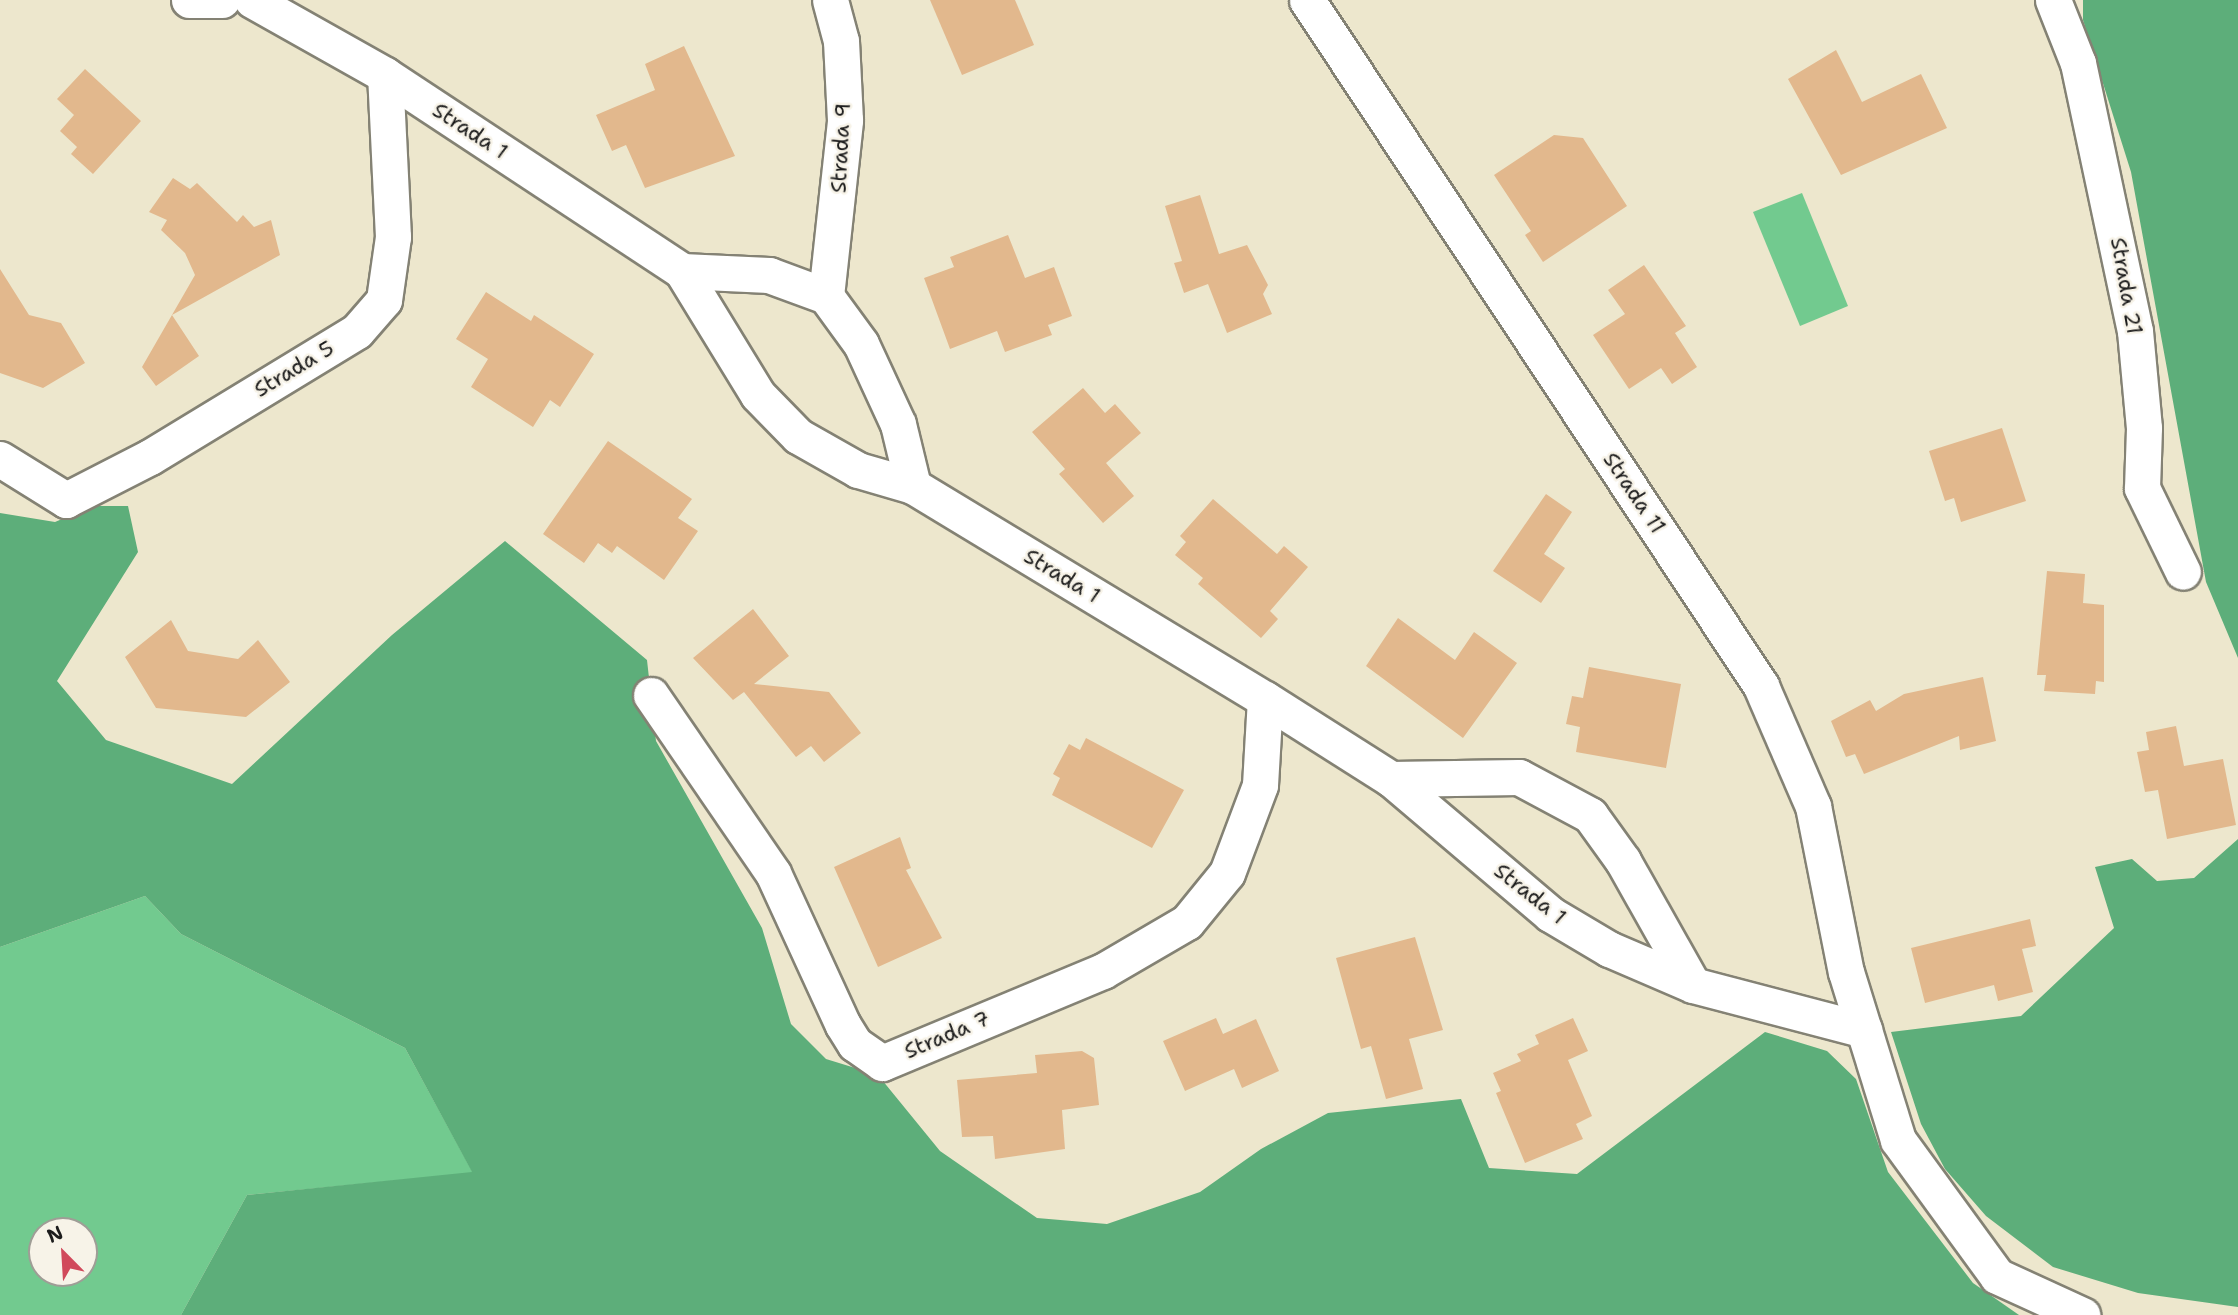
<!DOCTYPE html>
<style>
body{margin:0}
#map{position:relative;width:2238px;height:1315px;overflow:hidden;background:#ede7cd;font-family:"Shantell Sans",sans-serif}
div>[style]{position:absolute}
.green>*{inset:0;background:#72ca8f}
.forest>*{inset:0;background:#5dae7a}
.building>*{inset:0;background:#e2b88d}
.roads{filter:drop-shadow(2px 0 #848274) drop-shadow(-2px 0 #848274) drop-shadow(0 2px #848274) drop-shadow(0 -2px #848274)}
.minor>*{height:35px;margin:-17.5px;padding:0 17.5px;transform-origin:17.5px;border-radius:17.5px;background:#fff}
span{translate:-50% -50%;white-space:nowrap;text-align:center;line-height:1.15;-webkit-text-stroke:5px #f7f3e8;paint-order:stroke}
.street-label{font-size:21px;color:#1c1c1c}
.north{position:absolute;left:28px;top:1217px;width:70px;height:70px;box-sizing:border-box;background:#f7f3e8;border:2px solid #9f9d96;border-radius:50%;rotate:336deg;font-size:19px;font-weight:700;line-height:28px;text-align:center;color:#1c1c1c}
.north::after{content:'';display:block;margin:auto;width:24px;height:32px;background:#d1495b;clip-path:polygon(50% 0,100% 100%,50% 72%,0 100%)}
</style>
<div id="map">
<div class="green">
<div style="clip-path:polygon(1802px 193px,1848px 306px,1800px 326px,1753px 212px)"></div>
<div style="clip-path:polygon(evenodd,145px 896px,181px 934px,405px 1048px,473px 1173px,247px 1195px,181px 1315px,0 1315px,0 947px,145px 896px,42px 1231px,84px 1231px,84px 1273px,42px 1273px,42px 1231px)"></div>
</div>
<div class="forest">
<div style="clip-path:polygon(2083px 0,2238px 0,2238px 658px,2206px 582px,2131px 172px,2083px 20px)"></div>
<div style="clip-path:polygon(93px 506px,128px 506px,138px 552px,57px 681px,106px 740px,232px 784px,392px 635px,505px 541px,647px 660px,656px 741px,762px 928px,791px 1024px,826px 1059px,878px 1075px,940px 1151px,1037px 1218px,1107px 1224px,1200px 1192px,1261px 1149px,1328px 1113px,1461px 1099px,1489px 1168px,1577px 1174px,1765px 1032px,1827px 1051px,1856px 1079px,1888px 1172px,1973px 1283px,2019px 1315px,181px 1315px,247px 1195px,472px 1172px,405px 1048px,181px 934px,145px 896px,0 947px,0 513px,55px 522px)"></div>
<div style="clip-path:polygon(2238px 839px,2238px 1307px,2138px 1293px,2053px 1267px,1986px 1216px,1945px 1169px,1921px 1124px,1891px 1032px,2021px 1016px,2114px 928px,2095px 867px,2132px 859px,2157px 881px,2194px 878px)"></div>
</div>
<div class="building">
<div style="clip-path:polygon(930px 0,1015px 0,1034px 45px,962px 75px)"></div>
<div style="clip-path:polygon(684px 46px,735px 156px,645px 188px,626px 145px,612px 151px,596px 115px,655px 90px,645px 64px)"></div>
<div style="clip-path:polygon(1836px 50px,1862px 102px,1921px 74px,1947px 128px,1841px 175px,1788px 79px)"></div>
<div style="clip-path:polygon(85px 69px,141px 121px,93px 174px,71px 154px,77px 147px,60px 131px,74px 115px,57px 99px)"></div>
<div style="clip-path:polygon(1554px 135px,1583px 138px,1627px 206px,1543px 262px,1525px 235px,1531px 231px,1494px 175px)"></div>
<div style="clip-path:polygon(173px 178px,190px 189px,197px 183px,237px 222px,243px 215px,254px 227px,271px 220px,280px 255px,172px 315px,199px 356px,156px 386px,142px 367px,195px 275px,185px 253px,161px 230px,167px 220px,149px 212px)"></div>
<div style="clip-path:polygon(1200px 195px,1219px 254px,1247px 245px,1268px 285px,1263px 294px,1272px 314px,1227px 333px,1208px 284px,1184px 293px,1174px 263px,1182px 261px,1165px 206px)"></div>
<div style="clip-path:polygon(1008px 235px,1025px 278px,1054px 267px,1072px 316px,1048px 325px,1052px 335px,1005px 352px,997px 331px,950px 349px,924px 278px,954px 267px,950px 257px)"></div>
<div style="clip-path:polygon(1644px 265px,1686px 326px,1675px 333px,1697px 367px,1672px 384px,1661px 368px,1629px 389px,1593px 335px,1625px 314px,1608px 290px)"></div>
<div style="clip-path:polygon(0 269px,29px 315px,61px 323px,85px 363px,43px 388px,0 373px)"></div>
<div style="clip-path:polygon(486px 292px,531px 321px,534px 315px,594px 354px,560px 407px,550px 400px,533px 427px,471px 387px,488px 359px,456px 339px)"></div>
<div style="clip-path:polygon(1083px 388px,1105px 413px,1115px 404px,1141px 433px,1106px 463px,1134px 496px,1103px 523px,1059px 474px,1065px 469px,1032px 432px)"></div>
<div style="clip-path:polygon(2002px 428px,2026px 501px,1961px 522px,1954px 498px,1945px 501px,1929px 451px)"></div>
<div style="clip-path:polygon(608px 441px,692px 499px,678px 518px,698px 531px,664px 580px,617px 546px,612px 553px,598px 543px,584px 563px,543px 534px)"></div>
<div style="clip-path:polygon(1546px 494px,1572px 512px,1544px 554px,1565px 568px,1541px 603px,1493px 571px)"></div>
<div style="clip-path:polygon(1213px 499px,1277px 554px,1284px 546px,1308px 567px,1270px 611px,1278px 619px,1261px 638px,1198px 584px,1203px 578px,1175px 555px,1186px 542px,1180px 536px)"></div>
<div style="clip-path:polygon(2047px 571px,2085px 574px,2083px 603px,2104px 605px,2104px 682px,2096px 681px,2095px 694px,2044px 691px,2046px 675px,2037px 675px)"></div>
<div style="clip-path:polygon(753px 609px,789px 656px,754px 684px,829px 692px,861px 733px,824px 762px,811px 746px,796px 757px,744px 692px,733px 700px,693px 658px)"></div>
<div style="clip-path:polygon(1398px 618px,1455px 660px,1474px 632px,1517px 663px,1463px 738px,1366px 666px)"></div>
<div style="clip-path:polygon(171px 620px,188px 651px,238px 659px,258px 640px,290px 682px,246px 717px,156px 708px,125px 657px)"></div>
<div style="clip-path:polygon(1589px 667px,1681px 684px,1666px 768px,1576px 752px,1580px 727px,1566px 724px,1572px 696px,1583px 698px)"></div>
<div style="clip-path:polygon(1983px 677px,1996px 741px,1960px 750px,1959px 736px,1864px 774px,1855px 754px,1846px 757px,1831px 721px,1870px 700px,1876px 711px,1904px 694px)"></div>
<div style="clip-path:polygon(2176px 726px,2184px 766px,2223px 759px,2236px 825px,2167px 839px,2158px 790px,2145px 792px,2137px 752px,2149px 750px,2146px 732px)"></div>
<div style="clip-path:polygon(1086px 738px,1184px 790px,1152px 848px,1052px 795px,1060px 778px,1053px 774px,1069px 744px,1080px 750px)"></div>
<div style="clip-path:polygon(900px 837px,911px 868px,906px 870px,942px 938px,878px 967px,834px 867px)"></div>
<div style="clip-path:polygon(2030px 919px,2036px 946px,2022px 949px,2033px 992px,1998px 1001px,1994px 985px,1925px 1003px,1911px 948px)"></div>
<div style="clip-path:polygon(1415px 937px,1443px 1030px,1409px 1039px,1423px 1089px,1386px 1099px,1371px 1046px,1361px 1049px,1336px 958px)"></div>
<div style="clip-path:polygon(1216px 1018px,1223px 1034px,1256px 1019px,1279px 1071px,1242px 1088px,1234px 1069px,1185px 1091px,1163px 1041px)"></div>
<div style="clip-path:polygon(1573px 1018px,1588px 1051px,1568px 1060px,1592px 1116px,1576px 1124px,1583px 1139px,1525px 1163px,1496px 1093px,1501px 1091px,1493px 1073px,1521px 1061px,1517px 1054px,1539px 1044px,1535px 1035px)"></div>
<div style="clip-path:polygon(1082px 1051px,1094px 1058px,1099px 1105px,1062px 1110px,1065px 1149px,995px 1159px,993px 1136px,962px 1137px,957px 1080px,1037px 1073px,1035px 1055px)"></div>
</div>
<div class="roads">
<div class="minor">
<div style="left:189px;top:0;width:33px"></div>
<div style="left:252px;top:0;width:153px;rotate:29.4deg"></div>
<div style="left:385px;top:75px;width:356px;rotate:33.4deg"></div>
<div style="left:682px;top:271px;width:145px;rotate:58.5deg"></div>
<div style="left:758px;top:395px;width:57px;rotate:45.7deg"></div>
<div style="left:798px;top:436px;width:69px;rotate:29.5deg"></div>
<div style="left:858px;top:470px;width:57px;rotate:16.2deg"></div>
<div style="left:913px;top:486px;width:411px;rotate:31.2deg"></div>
<div style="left:1265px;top:699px;width:149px;rotate:32.4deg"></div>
<div style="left:1391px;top:779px;width:209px;rotate:40.3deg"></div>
<div style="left:1550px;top:914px;width:69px;rotate:30.7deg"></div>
<div style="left:1609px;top:949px;width:91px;rotate:23.2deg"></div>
<div style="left:1693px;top:985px;width:177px;rotate:14.7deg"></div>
<div style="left:1864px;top:1030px;width:115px;rotate:72.8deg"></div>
<div style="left:1898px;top:1140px;width:168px;rotate:53.9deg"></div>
<div style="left:1997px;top:1276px;width:94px;rotate:24.6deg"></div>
<div style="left:1307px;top:0;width:823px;rotate:56.5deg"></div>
<div style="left:1761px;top:686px;width:131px;rotate:66.6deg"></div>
<div style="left:1813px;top:806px;width:169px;rotate:78.8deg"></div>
<div style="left:1846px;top:972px;width:61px;rotate:72.8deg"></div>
<div style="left:2053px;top:0;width:68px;rotate:68.4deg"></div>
<div style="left:2078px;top:63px;width:274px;rotate:78deg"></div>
<div style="left:2135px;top:331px;width:97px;rotate:84.7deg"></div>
<div style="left:2144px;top:428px;width:60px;rotate:91.9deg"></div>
<div style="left:2142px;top:488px;width:93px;rotate:64deg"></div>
<div style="left:682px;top:271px;width:87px;rotate:2.6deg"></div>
<div style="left:769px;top:275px;width:61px;rotate:20.2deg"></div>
<div style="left:826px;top:296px;width:59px;rotate:53.9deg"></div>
<div style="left:861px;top:344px;width:88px;rotate:65.2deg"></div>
<div style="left:898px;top:424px;width:64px;rotate:76.4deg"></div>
<div style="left:826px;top:296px;width:177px;rotate:-83.8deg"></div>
<div style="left:845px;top:120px;width:79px;rotate:-92.9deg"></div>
<div style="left:841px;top:41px;width:42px;rotate:-105deg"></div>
<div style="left:0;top:459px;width:78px;rotate:31.8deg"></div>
<div style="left:66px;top:500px;width:94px;rotate:-27.1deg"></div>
<div style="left:150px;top:457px;width:242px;rotate:-31.3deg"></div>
<div style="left:357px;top:331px;width:41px;rotate:-48.9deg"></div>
<div style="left:384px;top:300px;width:64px;rotate:-81.9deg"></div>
<div style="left:393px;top:237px;width:162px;rotate:-92.8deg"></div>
<div style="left:651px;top:695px;width:216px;rotate:55.6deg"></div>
<div style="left:773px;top:873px;width:167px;rotate:65.3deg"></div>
<div style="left:843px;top:1025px;width:22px;rotate:58deg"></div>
<div style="left:855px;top:1044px;width:33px;rotate:35deg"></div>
<div style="left:882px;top:1063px;width:239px;rotate:-22.6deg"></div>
<div style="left:1103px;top:971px;width:97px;rotate:-30.3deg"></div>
<div style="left:1187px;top:922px;width:63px;rotate:-50.8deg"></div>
<div style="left:1227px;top:873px;width:94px;rotate:-69.4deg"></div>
<div style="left:1260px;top:785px;width:86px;rotate:-86.7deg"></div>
<div style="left:1391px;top:779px;width:128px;rotate:-0.9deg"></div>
<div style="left:1519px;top:777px;width:81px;rotate:28.2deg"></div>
<div style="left:1590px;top:815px;width:57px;rotate:54.3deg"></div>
<div style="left:1623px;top:861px;width:142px;rotate:60.6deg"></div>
</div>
</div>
<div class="street-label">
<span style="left:470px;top:131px;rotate:33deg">Strada 1</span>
<span style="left:841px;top:148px;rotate:-87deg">Strada 9</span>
<span style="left:2126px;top:286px;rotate:80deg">Strada 21</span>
<span style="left:294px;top:369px;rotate:-31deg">Strada 5</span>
<span style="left:1634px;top:493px;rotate:56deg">Strada 11</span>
<span style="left:1062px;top:576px;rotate:31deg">Strada 1</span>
<span style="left:1530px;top:894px;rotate:38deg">Strada 1</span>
<span style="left:947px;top:1035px;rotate:-23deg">Strada 7</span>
</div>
<div class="north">N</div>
</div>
